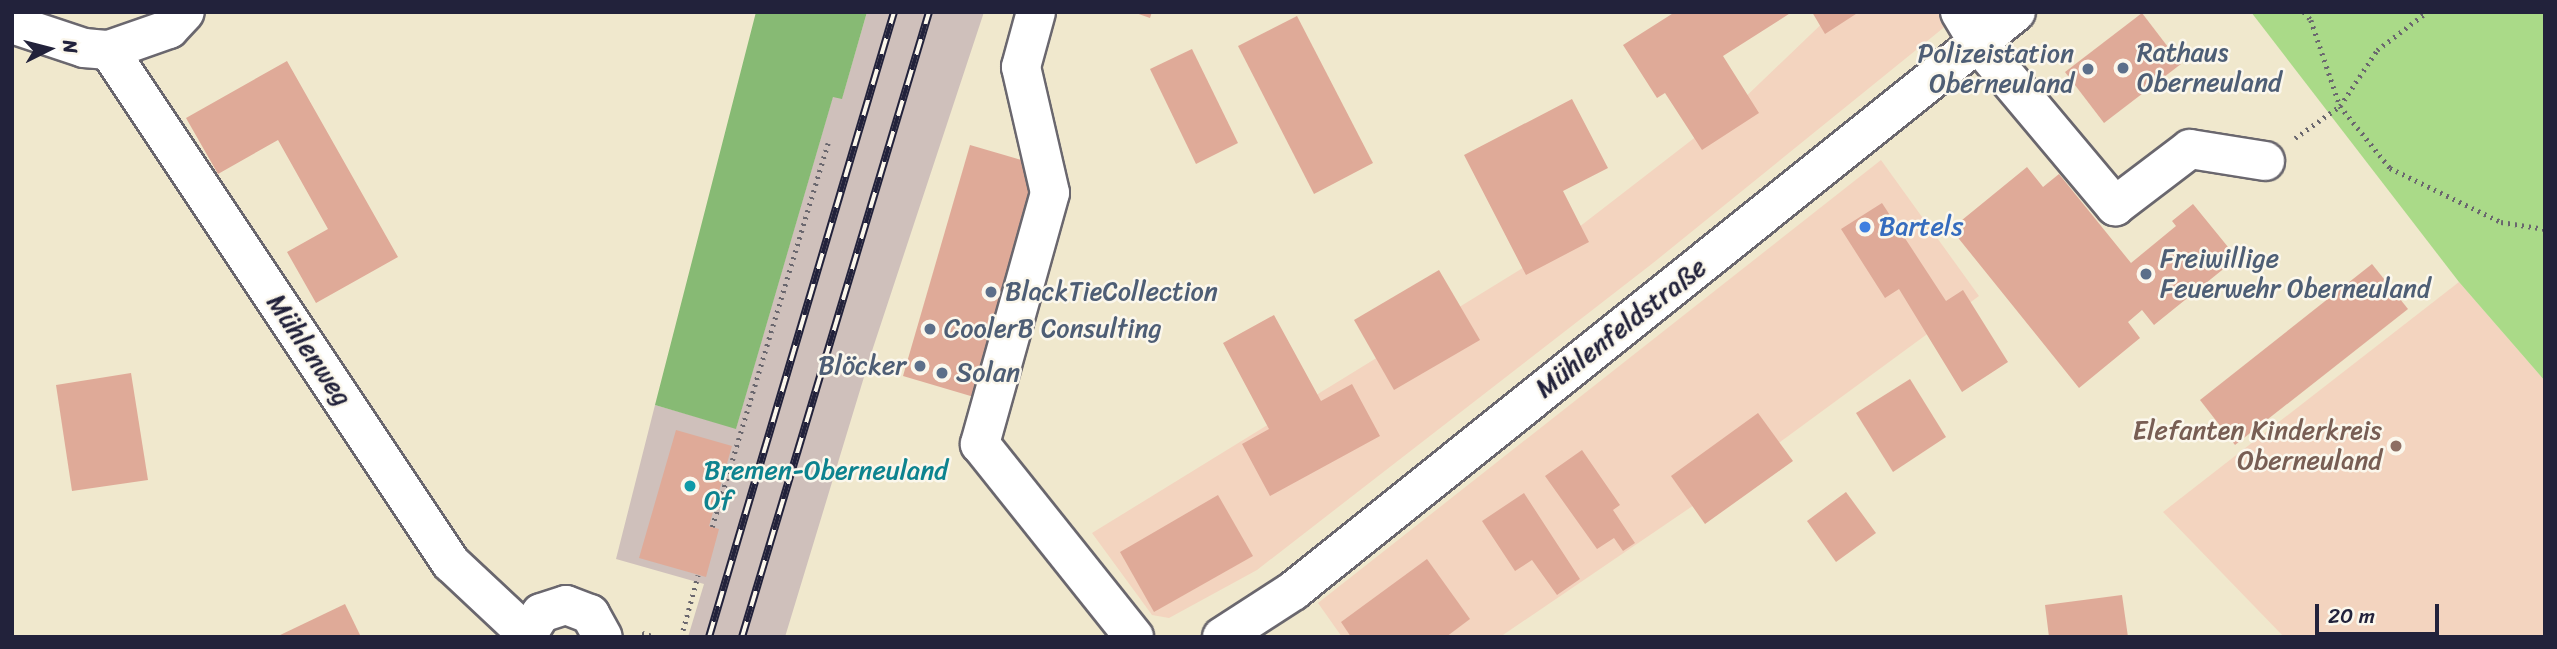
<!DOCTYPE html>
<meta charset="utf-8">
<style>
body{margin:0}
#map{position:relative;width:2557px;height:649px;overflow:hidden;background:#f0e8cd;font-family:Sriracha,sans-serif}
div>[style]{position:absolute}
.built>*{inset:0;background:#f3d4bf}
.industrial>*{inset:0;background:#cfc0bb}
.green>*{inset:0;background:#aada88}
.forest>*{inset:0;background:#87ba74}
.building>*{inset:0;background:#dfaa98}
.path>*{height:4.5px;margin-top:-2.25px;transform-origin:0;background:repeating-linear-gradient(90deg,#6a676e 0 2px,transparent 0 7px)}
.roads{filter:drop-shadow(2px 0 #6a676e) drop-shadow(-2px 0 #6a676e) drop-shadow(0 2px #6a676e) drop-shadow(0 -2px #6a676e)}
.minor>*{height:38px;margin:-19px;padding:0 19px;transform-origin:19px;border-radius:19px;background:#fff}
.rail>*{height:8px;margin-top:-4px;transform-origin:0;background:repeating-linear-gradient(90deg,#fbf7ec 0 16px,#22223b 0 32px);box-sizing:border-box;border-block:2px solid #22223b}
.dots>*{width:19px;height:19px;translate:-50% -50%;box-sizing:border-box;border:4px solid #fbf7ec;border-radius:50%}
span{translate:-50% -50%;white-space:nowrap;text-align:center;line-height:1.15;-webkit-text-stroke:5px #fbf7ec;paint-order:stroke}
.service-label{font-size:26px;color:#4e5e75}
.left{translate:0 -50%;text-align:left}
.right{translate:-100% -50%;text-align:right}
.shop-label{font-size:26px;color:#366cbe}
.street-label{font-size:26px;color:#22223b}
.education-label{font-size:26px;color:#785e54}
.culture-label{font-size:26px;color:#0d838f}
.frame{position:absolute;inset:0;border:14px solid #22223b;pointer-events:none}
.north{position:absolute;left:14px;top:14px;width:70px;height:70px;-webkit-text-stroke:5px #fbf7ec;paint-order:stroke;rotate:84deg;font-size:19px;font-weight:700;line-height:28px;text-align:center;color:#22223b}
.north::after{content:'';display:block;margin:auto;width:24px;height:32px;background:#22223b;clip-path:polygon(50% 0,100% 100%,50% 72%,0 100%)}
.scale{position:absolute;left:2315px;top:604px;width:124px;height:32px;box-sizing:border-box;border:4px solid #22223b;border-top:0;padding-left:9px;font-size:21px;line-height:24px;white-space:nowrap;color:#22223b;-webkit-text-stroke:5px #fbf7ec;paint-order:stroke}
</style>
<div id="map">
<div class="built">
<div style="clip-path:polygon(1834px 12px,1963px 12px,1653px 263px,1257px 570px,1169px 618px,1152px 615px,1092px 533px,1539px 258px,1737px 105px)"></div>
<div style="clip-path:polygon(1881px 160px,1979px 296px,1697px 503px,1500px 637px,1342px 637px,1318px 603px)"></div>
<div style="clip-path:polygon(2459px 282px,2545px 381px,2545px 637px,2284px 637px,2163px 512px)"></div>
</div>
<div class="industrial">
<div style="clip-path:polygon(867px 12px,984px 12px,871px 354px,785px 637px,688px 637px,704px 584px,616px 559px,655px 405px,736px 428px,833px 96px,842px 98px)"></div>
</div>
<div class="green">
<div style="clip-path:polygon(2251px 12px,2545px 12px,2545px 381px,2459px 282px)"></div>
</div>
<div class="forest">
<div style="clip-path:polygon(756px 12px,867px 12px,842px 99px,833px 97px,736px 429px,655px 405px)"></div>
</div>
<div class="building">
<div style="clip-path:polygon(1133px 12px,1152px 12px,1150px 18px)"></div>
<div style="clip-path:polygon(1675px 12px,1792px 12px,1723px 56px,1759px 113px,1702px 150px,1665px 93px,1657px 98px,1623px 45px)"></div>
<div style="clip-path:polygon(1812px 12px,1859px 12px,1825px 34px)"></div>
<div style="clip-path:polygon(2142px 13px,2181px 64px,2104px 123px,2065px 72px)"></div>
<div style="clip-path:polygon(1297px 16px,1373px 163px,1314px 194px,1238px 46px)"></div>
<div style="clip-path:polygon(1192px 49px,1238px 143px,1196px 164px,1150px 69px)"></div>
<div style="clip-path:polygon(287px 61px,398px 257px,316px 303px,287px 252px,328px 229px,278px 140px,218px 174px,186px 118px)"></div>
<div style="clip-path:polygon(1572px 99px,1608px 168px,1563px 191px,1589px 242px,1526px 275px,1464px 155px)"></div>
<div style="clip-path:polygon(970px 145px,1025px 161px,1032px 192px,974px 397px,903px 376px)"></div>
<div style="clip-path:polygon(2027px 167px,2043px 187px,2059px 174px,2131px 263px,2176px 226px,2172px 221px,2193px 204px,2237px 258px,2154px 325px,2142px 310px,2128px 322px,2140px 338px,2079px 388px,1951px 229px)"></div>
<div style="clip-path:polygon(1882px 203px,1946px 301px,1963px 290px,2008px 362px,1962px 392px,1899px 289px,1885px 298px,1841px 229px)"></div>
<div style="clip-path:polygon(2372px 264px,2408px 309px,2235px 445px,2200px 400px)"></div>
<div style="clip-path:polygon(1439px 270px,1480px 340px,1394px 390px,1354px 320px)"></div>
<div style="clip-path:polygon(1274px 315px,1321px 401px,1352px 384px,1380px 436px,1270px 496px,1242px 444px,1269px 429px,1223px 343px)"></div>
<div style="clip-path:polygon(131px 373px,148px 480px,72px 491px,56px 385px)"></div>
<div style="clip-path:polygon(1910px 379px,1946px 437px,1893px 472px,1856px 413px)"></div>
<div style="clip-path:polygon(1758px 413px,1793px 461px,1705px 524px,1671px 476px)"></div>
<div style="clip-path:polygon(676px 430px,732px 446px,709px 526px,719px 529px,706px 577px,639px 558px)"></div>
<div style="clip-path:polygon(1582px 450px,1620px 505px,1613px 510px,1635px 543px,1623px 551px,1614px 538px,1597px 549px,1545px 476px)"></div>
<div style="clip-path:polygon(1846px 492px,1876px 533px,1836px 562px,1807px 521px)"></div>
<div style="clip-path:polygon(1524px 493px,1580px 579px,1557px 595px,1532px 560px,1515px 571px,1482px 521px)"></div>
<div style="clip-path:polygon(1218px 495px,1253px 556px,1154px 612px,1120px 552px)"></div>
<div style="clip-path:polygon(1427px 559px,1470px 619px,1446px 637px,1351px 637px,1341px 622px)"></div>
<div style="clip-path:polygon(2122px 595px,2128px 637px,2049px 637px,2045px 605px)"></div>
<div style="clip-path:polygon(345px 604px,361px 637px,276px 637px)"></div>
</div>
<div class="path">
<div style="left:2304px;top:12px;width:11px;rotate:49deg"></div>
<div style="left:2311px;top:20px;width:91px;rotate:71.4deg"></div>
<div style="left:2340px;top:106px;width:80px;rotate:51.1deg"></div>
<div style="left:2390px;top:168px;width:123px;rotate:25.9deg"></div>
<div style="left:2501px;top:222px;width:45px;rotate:9deg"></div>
<div style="left:2295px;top:138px;width:55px;rotate:-35.4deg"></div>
<div style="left:2340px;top:106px;width:67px;rotate:-56.5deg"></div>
<div style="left:2377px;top:50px;width:63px;rotate:-37.2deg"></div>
<div style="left:712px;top:527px;width:401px;rotate:-73.2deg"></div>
<div style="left:642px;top:633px;width:15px;rotate:16deg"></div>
<div style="left:681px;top:637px;width:64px;rotate:-74.7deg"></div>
</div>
<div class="roads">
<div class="minor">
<div style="left:1036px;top:12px;width:57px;rotate:105.3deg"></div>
<div style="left:1021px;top:67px;width:129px;rotate:77deg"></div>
<div style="left:1050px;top:193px;width:261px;rotate:105.6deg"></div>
<div style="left:980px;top:444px;width:247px;rotate:51.4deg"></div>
<div style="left:1960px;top:12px;width:37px;rotate:59deg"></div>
<div style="left:1979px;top:44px;width:212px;rotate:50deg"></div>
<div style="left:2115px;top:206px;width:94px;rotate:-37.2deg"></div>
<div style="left:2190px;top:149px;width:76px;rotate:9.1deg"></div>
<div style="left:12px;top:24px;width:76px;rotate:18.4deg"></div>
<div style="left:84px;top:48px;width:25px;rotate:5deg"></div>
<div style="left:109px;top:50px;width:64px;rotate:-19.3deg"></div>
<div style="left:169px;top:29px;width:23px;rotate:-47deg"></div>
<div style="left:109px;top:50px;width:617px;rotate:56.31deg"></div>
<div style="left:451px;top:563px;width:104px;rotate:43.1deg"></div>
<div style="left:526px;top:637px;width:28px;rotate:-58deg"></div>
<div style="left:541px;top:613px;width:26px;rotate:-18deg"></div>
<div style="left:566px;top:605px;width:26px;rotate:21deg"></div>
<div style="left:590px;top:614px;width:26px;rotate:61deg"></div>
<div style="left:1222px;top:637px;width:85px;rotate:-32.9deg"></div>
<div style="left:1293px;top:591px;width:926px;rotate:-38.69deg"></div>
</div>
</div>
<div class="rail">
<div style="left:709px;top:637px;width:652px;rotate:-73.51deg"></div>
<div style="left:742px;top:637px;width:652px;rotate:-73.34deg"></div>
</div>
<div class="dots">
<div style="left:2123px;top:68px;background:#5c6f8a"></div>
<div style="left:2088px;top:69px;background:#5c6f8a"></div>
<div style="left:1865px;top:227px;background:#3f7fe0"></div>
<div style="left:2146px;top:274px;background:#5c6f8a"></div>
<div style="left:991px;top:292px;background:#5c6f8a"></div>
<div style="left:930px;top:329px;background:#5c6f8a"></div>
<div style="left:920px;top:366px;background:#5c6f8a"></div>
<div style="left:942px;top:373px;background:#5c6f8a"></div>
<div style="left:2396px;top:446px;background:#8d6e63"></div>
<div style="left:690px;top:486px;background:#0f9aa8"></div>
</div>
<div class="service-label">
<span class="left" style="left:2137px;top:68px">Rathaus<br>Oberneuland</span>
<span class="right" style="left:2074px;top:69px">Polizeistation<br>Oberneuland</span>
<span class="left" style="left:2160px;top:274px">Freiwillige<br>Feuerwehr Oberneuland</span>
<span class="left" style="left:1005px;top:292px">BlackTieCollection</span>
<span class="left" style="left:944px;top:329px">CoolerB Consulting</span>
<span class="right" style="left:906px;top:366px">Blöcker</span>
<span class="left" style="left:956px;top:373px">Solan</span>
</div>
<div class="shop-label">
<span class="left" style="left:1879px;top:227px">Bartels</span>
</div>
<div class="street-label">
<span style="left:1621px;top:328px;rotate:-38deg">Mühlenfeldstraße</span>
<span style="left:309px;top:350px;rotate:56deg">Mühlenweg</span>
</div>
<div class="education-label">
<span class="right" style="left:2382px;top:446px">Elefanten Kinderkreis<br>Oberneuland</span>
</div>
<div class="culture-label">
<span class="left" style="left:704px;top:486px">Bremen-Oberneuland<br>Of</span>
</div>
<div class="frame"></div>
<div class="north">N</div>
<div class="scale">20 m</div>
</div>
